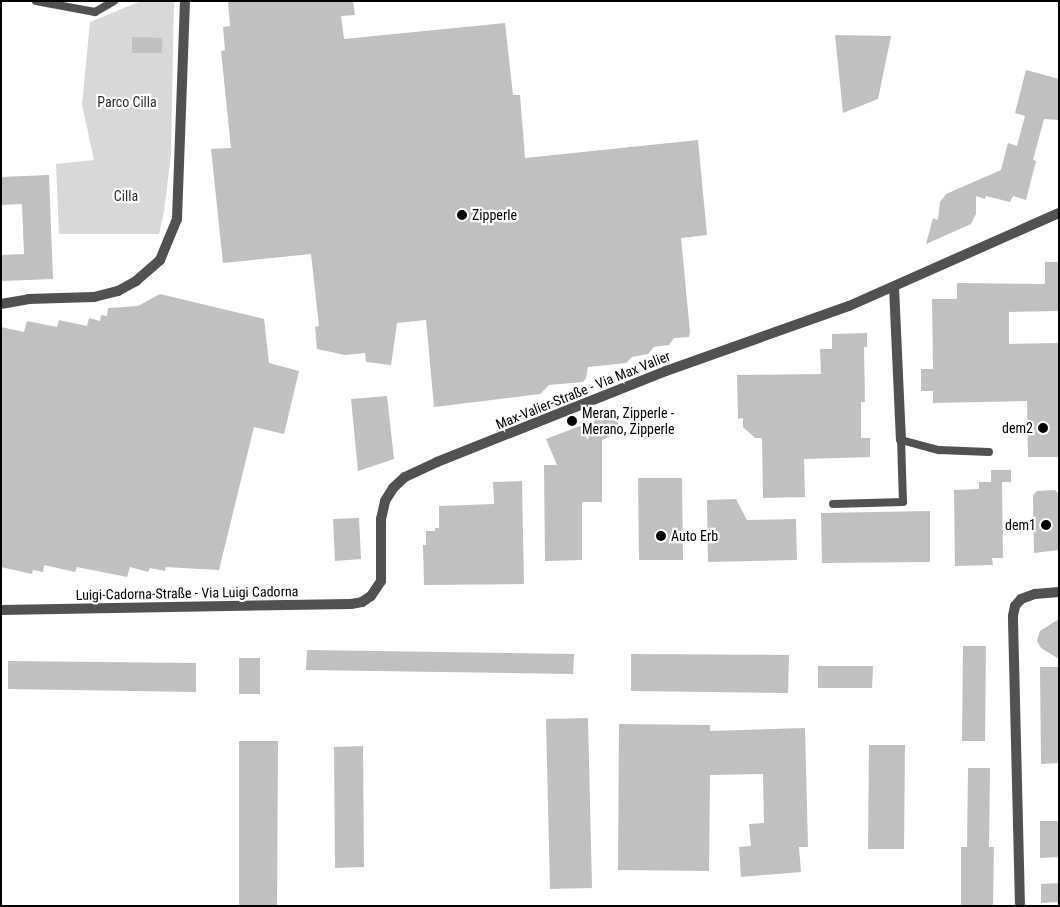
<!DOCTYPE html>
<meta charset="utf-8">
<style>
body{margin:0}
#map{position:relative;width:1060px;height:907px;overflow:hidden;background:#fff;font-family:"Roboto Condensed",sans-serif}
div>[style]{position:absolute}
.green>*{inset:0;background:#d8d8d8}
.building>*{inset:0;background:#c0c0c0}
.service>*{height:8px;margin:-4px;padding:0 4px;transform-origin:4px;border-radius:4px;background:#515151}
.minor>*{height:10px;margin:-5px;padding:0 5px;transform-origin:5px;border-radius:5px;background:#515151}
.dots>*{width:14px;height:14px;translate:-50% -50%;box-sizing:border-box;border:2px solid #fff;border-radius:50%}
span{translate:-50% -50%;white-space:nowrap;text-align:center;line-height:1.15;-webkit-text-stroke:4.5px #fff;paint-order:stroke}
.park-label{font-size:14px;color:#2f2f2f}
.poi-label{font-size:14px;color:#000}
.left{translate:0 -50%;text-align:left}
.right{translate:-100% -50%;text-align:right}
.street-label{font-size:14px;color:#000}
.frame{position:absolute;inset:0;border:2px solid #000;pointer-events:none}
</style>
<div id="map">
<div class="green">
<div style="clip-path:polygon(141px 1px,174px 1px,171px 154px,164px 212px,159px 234px,59px 234px,56px 164px,94px 160px,82px 105px,90px 22px)"></div>
</div>
<div class="building">
<div style="clip-path:polygon(228px 1px,353px 1px,355px 15px,341px 16px,344px 39px,505px 23px,513px 95px,520px 95px,525px 158px,698px 140px,707px 235px,681px 238px,690px 332px,689px 337px,674px 338px,669px 345px,654px 347px,648px 354px,632px 357px,626px 363px,588px 367px,586px 378px,583px 382px,549px 385px,540px 394px,434px 407px,426px 320px,397px 323px,391px 365px,366px 362px,365px 353px,345px 355px,317px 349px,315px 327px,319px 326px,311px 254px,223px 263px,211px 149px,231px 148px,221px 51px,225px 50px,223px 27px,230px 26px)"></div>
<div style="clip-path:polygon(835px 35px,891px 36px,878px 99px,843px 113px)"></div>
<div style="clip-path:polygon(132px 37px,162px 38px,162px 53px,132px 53px)"></div>
<div style="clip-path:polygon(1026px 70px,1059px 79px,1059px 120px,1044px 119px,1033px 160px,1036px 161px,1026px 200px,1013px 196px,1010px 202px,986px 196px,985px 199px,976px 196px,976px 214px,971px 224px,926px 244px,933px 218px,938px 220px,940px 202px,946px 194px,1001px 170px,1008px 143px,1017px 146px,1025px 116px,1015px 113px)"></div>
<div style="clip-path:polygon(49px 175px,53px 279px,1px 281px,1px 255px,24px 254px,22px 204px,1px 205px,1px 177px)"></div>
<div style="clip-path:polygon(1045px 262px,1059px 262px,1059px 311px,1009px 312px,1009px 344px,1059px 343px,1059px 457px,1028px 457px,1027px 401px,933px 403px,933px 391px,921px 391px,921px 369px,933px 369px,932px 299px,957px 299px,957px 283px,1045px 284px)"></div>
<div style="clip-path:polygon(160px 294px,264px 319px,269px 363px,299px 371px,284px 434px,254px 427px,219px 570px,166px 567px,165px 571px,150px 568px,148px 572px,130px 567px,127px 577px,77px 567px,75px 572px,44px 565px,43px 572px,33px 570px,32px 574px,1px 567px,1px 327px,24px 332px,27px 321px,57px 327px,59px 320px,87px 326px,89px 318px,100px 321px,101px 315px,107px 316px,108px 308px,138px 306px)"></div>
<div style="clip-path:polygon(867px 333px,867px 347px,864px 347px,865px 402px,861px 402px,861px 438px,870px 438px,870px 457px,804px 459px,805px 497px,763px 498px,762px 438px,755px 438px,743px 427px,743px 418px,738px 419px,737px 375px,821px 374px,820px 349px,832px 349px,832px 334px)"></div>
<div style="clip-path:polygon(387px 396px,394px 459px,358px 471px,351px 399px)"></div>
<div style="clip-path:polygon(614px 413px,621px 432px,602px 440px,602px 502px,582px 502px,582px 560px,545px 561px,544px 465px,557px 465px,546px 439px)"></div>
<div style="clip-path:polygon(991px 470px,1011px 470px,1011px 482px,1002px 482px,1003px 558px,992px 558px,993px 565px,955px 566px,954px 490px,979px 489px,979px 482px,991px 482px)"></div>
<div style="clip-path:polygon(638px 478px,682px 478px,683px 560px,639px 560px)"></div>
<div style="clip-path:polygon(522px 481px,524px 584px,424px 585px,423px 545px,426px 545px,426px 531px,435px 531px,435px 528px,439px 528px,439px 506px,494px 504px,493px 482px)"></div>
<div style="clip-path:polygon(1055px 490px,1059px 494px,1059px 550px,1034px 553px,1033px 495px,1037px 491px)"></div>
<div style="clip-path:polygon(736px 499px,747px 520px,796px 519px,797px 560px,708px 562px,707px 500px)"></div>
<div style="clip-path:polygon(930px 511px,930px 562px,822px 563px,821px 513px)"></div>
<div style="clip-path:polygon(359px 518px,361px 559px,335px 561px,333px 519px)"></div>
<div style="clip-path:polygon(1059px 619px,1059px 659px,1041px 648px,1037px 641px,1040px 631px)"></div>
<div style="clip-path:polygon(963px 646px,986px 646px,985px 741px,962px 741px)"></div>
<div style="clip-path:polygon(307px 650px,574px 654px,573px 674px,306px 670px)"></div>
<div style="clip-path:polygon(631px 654px,789px 655px,788px 693px,631px 691px)"></div>
<div style="clip-path:polygon(239px 658px,260px 658px,260px 694px,239px 694px)"></div>
<div style="clip-path:polygon(8px 661px,196px 663px,196px 692px,8px 689px)"></div>
<div style="clip-path:polygon(818px 666px,873px 666px,872px 688px,818px 688px)"></div>
<div style="clip-path:polygon(1040px 667px,1059px 667px,1059px 763px,1041px 764px)"></div>
<div style="clip-path:polygon(588px 718px,592px 888px,550px 889px,546px 719px)"></div>
<div style="clip-path:polygon(619px 724px,710px 725px,710px 731px,805px 728px,808px 847px,799px 847px,801px 872px,741px 877px,739px 847px,751px 846px,749px 824px,764px 823px,763px 774px,710px 775px,709px 871px,618px 870px)"></div>
<div style="clip-path:polygon(239px 741px,278px 741px,277px 906px,239px 906px)"></div>
<div style="clip-path:polygon(869px 745px,905px 745px,904px 849px,868px 849px)"></div>
<div style="clip-path:polygon(363px 746px,364px 867px,335px 868px,334px 747px)"></div>
<div style="clip-path:polygon(968px 768px,990px 768px,989px 847px,994px 847px,993px 906px,961px 906px,961px 847px,967px 847px)"></div>
<div style="clip-path:polygon(1040px 821px,1059px 821px,1059px 857px,1040px 858px)"></div>
<div style="clip-path:polygon(1059px 883px,1059px 902px,1041px 903px,1041px 884px)"></div>
</div>
<div class="service">
<div style="left:36px;top:1px;width:60px;rotate:10.6deg"></div>
<div style="left:95px;top:12px;width:22px;rotate:-30deg"></div>
<div style="left:833px;top:504px;width:70px;rotate:-1.6deg"></div>
<div style="left:903px;top:502px;width:62px;rotate:-91.8deg"></div>
<div style="left:901px;top:440px;width:39px;rotate:15deg"></div>
<div style="left:939px;top:450px;width:50px;rotate:2.3deg"></div>
</div>
<div class="minor">
<div style="left:894px;top:287px;width:153px;rotate:87.4deg"></div>
<div style="left:1px;top:304px;width:27px;rotate:-10deg"></div>
<div style="left:28px;top:299px;width:66px;rotate:-1.7deg"></div>
<div style="left:94px;top:297px;width:25px;rotate:-14deg"></div>
<div style="left:118px;top:291px;width:21px;rotate:-29deg"></div>
<div style="left:136px;top:281px;width:32px;rotate:-41deg"></div>
<div style="left:160px;top:260px;width:44px;rotate:-67.5deg"></div>
<div style="left:177px;top:219px;width:218px;rotate:-87.9deg"></div>
<div style="left:1px;top:610px;width:350px;rotate:-1deg"></div>
<div style="left:351px;top:604px;width:11px;rotate:-10deg"></div>
<div style="left:362px;top:602px;width:11px;rotate:-34deg"></div>
<div style="left:371px;top:596px;width:18px;rotate:-56deg"></div>
<div style="left:381px;top:581px;width:62px;rotate:-90deg"></div>
<div style="left:381px;top:519px;width:18px;rotate:-77deg"></div>
<div style="left:385px;top:501px;width:15px;rotate:-58deg"></div>
<div style="left:393px;top:488px;width:16px;rotate:-43deg"></div>
<div style="left:405px;top:477px;width:35px;rotate:-25deg"></div>
<div style="left:437px;top:462px;width:246px;rotate:-21.7deg"></div>
<div style="left:666px;top:371px;width:194px;rotate:-19.6deg"></div>
<div style="left:849px;top:306px;width:230px;rotate:-23.9deg"></div>
<div style="left:1020px;top:906px;width:290px;rotate:-91.4deg"></div>
<div style="left:1013px;top:616px;width:10px;rotate:-79deg"></div>
<div style="left:1015px;top:606px;width:9px;rotate:-49deg"></div>
<div style="left:1021px;top:599px;width:15px;rotate:-20deg"></div>
<div style="left:1035px;top:594px;width:24px;rotate:-5deg"></div>
</div>
<div class="dots">
<div style="left:462px;top:215px;background:#000"></div>
<div style="left:572px;top:421px;background:#000"></div>
<div style="left:1043px;top:428px;background:#000"></div>
<div style="left:1046px;top:525px;background:#000"></div>
<div style="left:661px;top:536px;background:#000"></div>
</div>
<div class="park-label">
<span style="left:127px;top:102px">Parco Cilla</span>
<span style="left:126px;top:196px">Cilla</span>
</div>
<div class="poi-label">
<span class="left" style="left:472px;top:215px">Zipperle</span>
<span class="left" style="left:582px;top:421px">Meran, Zipperle -<br>Merano, Zipperle</span>
<span class="right" style="left:1033px;top:428px">dem2</span>
<span class="right" style="left:1036px;top:525px">dem1</span>
<span class="left" style="left:671px;top:536px">Auto Erb</span>
</div>
<div class="street-label">
<span style="left:583px;top:390px;rotate:-22deg">Max-Valier-Straße - Via Max Valier</span>
<span style="left:187px;top:593px;rotate:-1deg">Luigi-Cadorna-Straße - Via Luigi Cadorna</span>
</div>
<div class="frame"></div>
</div>
